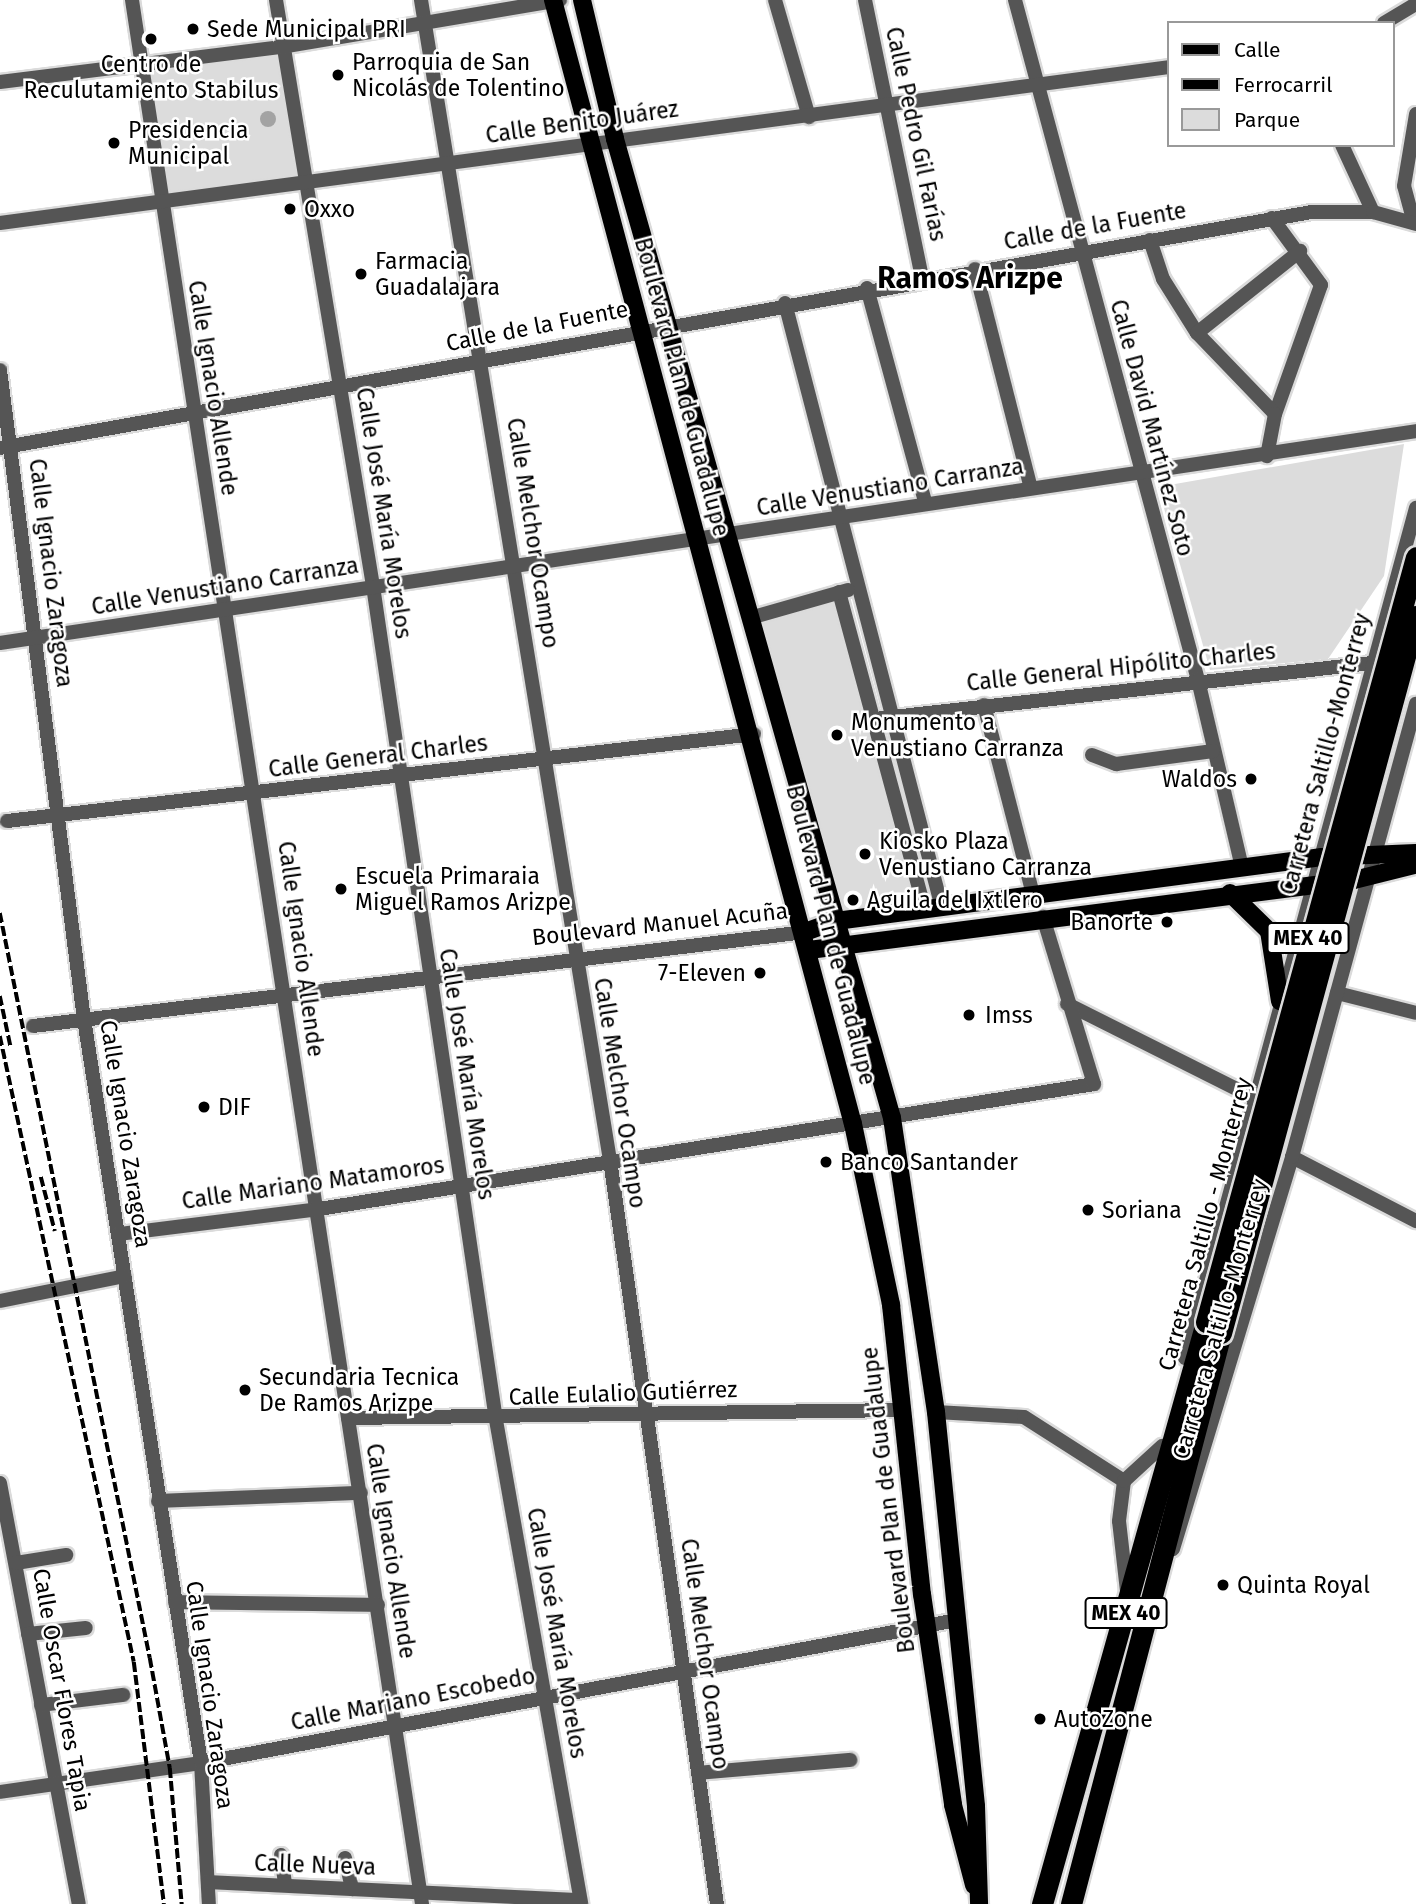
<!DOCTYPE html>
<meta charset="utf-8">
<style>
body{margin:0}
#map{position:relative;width:1416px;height:1904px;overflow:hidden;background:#fff;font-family:"Fira Sans",sans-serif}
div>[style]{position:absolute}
.green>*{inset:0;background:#dcdcdc}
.water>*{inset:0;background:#a3a3a3}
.round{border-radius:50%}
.roads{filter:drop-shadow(2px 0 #dbdbdb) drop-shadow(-2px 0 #dbdbdb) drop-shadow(0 2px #dbdbdb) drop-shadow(0 -2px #dbdbdb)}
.minor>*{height:14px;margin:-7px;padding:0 7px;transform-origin:7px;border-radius:7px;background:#555}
.major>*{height:18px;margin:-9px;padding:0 9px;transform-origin:9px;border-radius:9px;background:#000}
.highway>*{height:21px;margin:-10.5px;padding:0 10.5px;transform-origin:10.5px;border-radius:10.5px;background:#000}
.rail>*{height:3.5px;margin-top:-1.75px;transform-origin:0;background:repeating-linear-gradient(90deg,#000 0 10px,transparent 0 13.5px)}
.bridges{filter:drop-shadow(2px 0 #dbdbdb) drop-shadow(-2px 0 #dbdbdb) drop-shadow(0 2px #dbdbdb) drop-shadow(0 -2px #dbdbdb)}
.highway-bridge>*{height:21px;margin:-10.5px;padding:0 10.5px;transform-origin:10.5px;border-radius:10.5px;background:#000}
.dots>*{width:19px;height:19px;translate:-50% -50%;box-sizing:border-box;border:4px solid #fff;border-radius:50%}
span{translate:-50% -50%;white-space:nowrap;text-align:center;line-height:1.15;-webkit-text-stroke:5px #fff;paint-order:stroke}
.shield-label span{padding:2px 5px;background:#fff;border:2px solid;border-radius:5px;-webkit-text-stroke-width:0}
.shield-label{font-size:21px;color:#000;font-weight:700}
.poi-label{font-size:23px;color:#000}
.left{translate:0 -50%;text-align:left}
.right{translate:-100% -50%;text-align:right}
.street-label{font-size:23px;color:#000}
.district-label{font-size:30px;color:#000;font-weight:700}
.legend{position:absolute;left:1167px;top:21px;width:228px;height:126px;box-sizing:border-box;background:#fff;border:2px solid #999;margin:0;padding:9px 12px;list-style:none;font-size:21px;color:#000}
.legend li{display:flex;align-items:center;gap:14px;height:35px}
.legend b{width:35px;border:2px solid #999}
</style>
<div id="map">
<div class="green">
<div style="clip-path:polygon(281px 49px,302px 180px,162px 200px,143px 63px)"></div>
<div style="clip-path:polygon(1404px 444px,1384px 576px,1328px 659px,1210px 670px,1158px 487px)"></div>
<div style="clip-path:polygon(838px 600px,917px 903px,837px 914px,759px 623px)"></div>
</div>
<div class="water">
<div class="round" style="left:260px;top:111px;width:16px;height:16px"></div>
</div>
<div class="roads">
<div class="minor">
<div style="left:132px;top:0;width:1926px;rotate:81.34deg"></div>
<div style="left:276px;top:0;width:594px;rotate:80.6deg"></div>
<div style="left:373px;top:586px;width:843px;rotate:81.61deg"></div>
<div style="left:496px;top:1420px;width:491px;rotate:80deg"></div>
<div style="left:421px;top:0;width:1175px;rotate:80.75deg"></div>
<div style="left:610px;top:1160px;width:752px;rotate:81.82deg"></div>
<div style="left:775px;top:0;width:122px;rotate:73.8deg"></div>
<div style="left:865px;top:0;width:283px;rotate:78.4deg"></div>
<div style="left:1015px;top:0;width:704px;rotate:74.94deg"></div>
<div style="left:1198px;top:680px;width:193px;rotate:76.8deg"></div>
<div style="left:1384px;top:23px;width:37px;rotate:-31deg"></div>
<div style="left:0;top:82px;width:284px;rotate:-7.1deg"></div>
<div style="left:282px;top:47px;width:282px;rotate:-9.6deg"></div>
<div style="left:1342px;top:145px;width:74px;rotate:65.2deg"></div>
<div style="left:1272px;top:218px;width:83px;rotate:53.8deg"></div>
<div style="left:1321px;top:285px;width:137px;rotate:109.6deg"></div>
<div style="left:0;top:223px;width:1179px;rotate:-7.6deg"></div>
<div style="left:1414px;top:223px;width:38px;rotate:-105deg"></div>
<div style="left:1404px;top:186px;width:73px;rotate:-80.5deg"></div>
<div style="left:1150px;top:240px;width:41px;rotate:71.6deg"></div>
<div style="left:1163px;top:279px;width:64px;rotate:57.8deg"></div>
<div style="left:1197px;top:333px;width:112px;rotate:46.1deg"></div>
<div style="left:1275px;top:414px;width:43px;rotate:100.8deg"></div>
<div style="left:975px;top:269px;width:226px;rotate:75.7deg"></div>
<div style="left:867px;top:288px;width:222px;rotate:74.8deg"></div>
<div style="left:785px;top:303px;width:625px;rotate:75.45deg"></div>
<div style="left:1197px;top:333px;width:132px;rotate:-38.5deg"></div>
<div style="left:0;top:370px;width:654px;rotate:82.63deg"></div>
<div style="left:84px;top:1019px;width:753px;rotate:81.06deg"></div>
<div style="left:201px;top:1763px;width:141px;rotate:86.8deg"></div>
<div style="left:0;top:448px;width:1332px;rotate:-10.2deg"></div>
<div style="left:1311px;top:212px;width:62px"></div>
<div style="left:1373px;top:212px;width:45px;rotate:15.6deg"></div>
<div style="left:839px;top:592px;width:329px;rotate:74.9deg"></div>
<div style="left:750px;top:618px;width:102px;rotate:-15.9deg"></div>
<div style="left:0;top:643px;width:1432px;rotate:-8.51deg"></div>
<div style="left:984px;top:705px;width:196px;rotate:75.5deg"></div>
<div style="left:875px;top:719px;width:500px;rotate:-6.43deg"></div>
<div style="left:1092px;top:755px;width:26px;rotate:21deg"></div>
<div style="left:1116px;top:764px;width:98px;rotate:-7.6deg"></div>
<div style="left:7px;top:821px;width:752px;rotate:-6.64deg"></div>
<div style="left:1337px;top:993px;width:81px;rotate:14.2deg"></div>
<div style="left:1067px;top:1004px;width:210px;rotate:26.6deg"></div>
<div style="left:33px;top:1026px;width:778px;rotate:-6.94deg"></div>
<div style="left:1292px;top:1157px;width:140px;rotate:27.3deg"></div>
<div style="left:119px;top:1234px;width:195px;rotate:-7.1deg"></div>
<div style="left:313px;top:1210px;width:791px;rotate:-9.16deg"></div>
<div style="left:1094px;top:1084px;width:175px;rotate:-107deg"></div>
<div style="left:0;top:1301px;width:127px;rotate:-11.3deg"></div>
<div style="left:1185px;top:1358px;width:881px;rotate:-74.8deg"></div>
<div style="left:936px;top:1412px;width:88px;rotate:3.3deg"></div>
<div style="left:1024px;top:1417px;width:119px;rotate:32.6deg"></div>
<div style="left:348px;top:1418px;width:552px;rotate:-0.83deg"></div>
<div style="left:0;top:1483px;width:428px;rotate:79.4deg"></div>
<div style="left:158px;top:1501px;width:203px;rotate:-2.3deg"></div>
<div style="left:1173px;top:1549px;width:410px;rotate:-73.1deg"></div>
<div style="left:1292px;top:1157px;width:470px;rotate:-74.7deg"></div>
<div style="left:16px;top:1563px;width:51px;rotate:-9.1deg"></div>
<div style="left:1127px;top:1591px;width:70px;rotate:-96.5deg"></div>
<div style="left:1119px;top:1521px;width:40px;rotate:-82.9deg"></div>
<div style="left:1124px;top:1481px;width:52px;rotate:-42.6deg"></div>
<div style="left:175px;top:1602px;width:203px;rotate:0.8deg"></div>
<div style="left:28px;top:1634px;width:58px;rotate:-5.9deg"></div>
<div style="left:41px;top:1705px;width:83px;rotate:-7deg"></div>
<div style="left:698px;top:1773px;width:153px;rotate:-4.9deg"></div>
<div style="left:0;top:1792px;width:203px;rotate:-8.2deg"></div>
<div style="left:201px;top:1763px;width:769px;rotate:-10.71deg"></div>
<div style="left:281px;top:1855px;width:30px;rotate:82deg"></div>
<div style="left:345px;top:1858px;width:32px;rotate:77deg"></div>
<div style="left:209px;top:1882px;width:371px;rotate:2.8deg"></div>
</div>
<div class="major">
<div style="left:553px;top:0;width:1163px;rotate:75.06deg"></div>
<div style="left:853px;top:1124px;width:185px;rotate:78.1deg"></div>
<div style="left:891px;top:1305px;width:291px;rotate:83.9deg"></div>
<div style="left:922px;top:1594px;width:213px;rotate:81.6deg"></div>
<div style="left:953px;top:1805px;width:83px;rotate:75.3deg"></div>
<div style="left:582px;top:0;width:143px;rotate:76.6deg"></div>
<div style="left:615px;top:139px;width:1017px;rotate:74.2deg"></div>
<div style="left:892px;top:1118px;width:297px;rotate:81.5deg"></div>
<div style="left:936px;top:1412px;width:396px;rotate:84.2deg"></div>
<div style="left:976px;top:1806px;width:98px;rotate:88.2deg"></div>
<div style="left:1230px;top:893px;width:54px;rotate:44.3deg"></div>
<div style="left:1269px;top:931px;width:71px;rotate:81.1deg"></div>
<div style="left:805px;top:932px;width:33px;rotate:-20deg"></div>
<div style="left:836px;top:921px;width:490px;rotate:-7.5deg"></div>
<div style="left:1322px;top:857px;width:94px;rotate:-2.4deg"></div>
<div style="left:809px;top:950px;width:549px;rotate:-7.32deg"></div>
<div style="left:1354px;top:880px;width:62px;rotate:-14deg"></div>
</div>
<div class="highway">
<div style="left:1042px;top:1904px;width:605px;rotate:-74.26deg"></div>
<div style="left:1071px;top:1904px;width:590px;rotate:-75.28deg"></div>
</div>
</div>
<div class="rail">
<div style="left:0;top:913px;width:760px;rotate:78.62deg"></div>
<div style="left:150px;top:1658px;width:112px;rotate:79.7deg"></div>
<div style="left:170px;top:1768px;width:137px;rotate:85deg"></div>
<div style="left:0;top:996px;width:53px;rotate:78.1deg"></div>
<div style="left:0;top:1036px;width:640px;rotate:77.92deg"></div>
<div style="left:134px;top:1662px;width:244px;rotate:82.9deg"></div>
<div style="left:41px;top:1177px;width:56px;rotate:75.5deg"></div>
</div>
<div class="bridges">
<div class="highway-bridge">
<div style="left:1206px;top:1322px;width:793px;rotate:-74.65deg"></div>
<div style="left:1221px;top:1333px;width:743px;rotate:-74.79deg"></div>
</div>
</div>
<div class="dots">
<div style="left:193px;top:29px;background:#000"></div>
<div style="left:151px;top:39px;background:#000"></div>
<div style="left:338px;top:75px;background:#000"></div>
<div style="left:114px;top:143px;background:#000"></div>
<div style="left:290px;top:209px;background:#000"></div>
<div style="left:361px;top:274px;background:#000"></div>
<div style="left:837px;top:735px;background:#000"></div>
<div style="left:1251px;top:779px;background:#000"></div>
<div style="left:865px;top:854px;background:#000"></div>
<div style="left:341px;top:889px;background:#000"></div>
<div style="left:853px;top:900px;background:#000"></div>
<div style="left:1167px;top:922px;background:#000"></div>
<div style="left:760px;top:973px;background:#000"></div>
<div style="left:969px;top:1015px;background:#000"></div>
<div style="left:204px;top:1107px;background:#000"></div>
<div style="left:826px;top:1162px;background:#000"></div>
<div style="left:1088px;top:1210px;background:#000"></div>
<div style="left:245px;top:1390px;background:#000"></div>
<div style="left:1223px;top:1585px;background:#000"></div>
<div style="left:1040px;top:1719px;background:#000"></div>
</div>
<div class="shield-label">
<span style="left:1308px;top:938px">MEX 40</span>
<span style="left:1126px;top:1613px">MEX 40</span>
</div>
<div class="poi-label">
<span class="left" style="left:207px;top:29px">Sede Municipal PRI</span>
<span class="left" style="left:352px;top:75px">Parroquia de San<br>Nicolás de Tolentino</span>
<span style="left:151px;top:77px">Centro de<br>Reculutamiento Stabilus</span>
<span class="left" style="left:128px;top:143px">Presidencia<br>Municipal</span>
<span class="left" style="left:304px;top:209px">Oxxo</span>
<span class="left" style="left:375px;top:274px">Farmacia<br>Guadalajara</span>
<span class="left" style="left:851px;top:735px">Monumento a<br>Venustiano Carranza</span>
<span class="right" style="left:1237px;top:779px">Waldos</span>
<span class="left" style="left:879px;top:854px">Kiosko Plaza<br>Venustiano Carranza</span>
<span class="left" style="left:355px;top:889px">Escuela Primaraia<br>Miguel Ramos Arizpe</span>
<span class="left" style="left:867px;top:900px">Aguila del Ixtlero</span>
<span class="right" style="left:1153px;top:922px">Banorte</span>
<span class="right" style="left:746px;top:973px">7-Eleven</span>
<span class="left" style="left:985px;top:1015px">Imss</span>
<span class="left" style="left:218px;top:1107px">DIF</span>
<span class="left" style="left:840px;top:1162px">Banco Santander</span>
<span class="left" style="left:1102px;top:1210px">Soriana</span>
<span class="left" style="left:259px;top:1390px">Secundaria Tecnica<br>De Ramos Arizpe</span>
<span class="left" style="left:1237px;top:1585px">Quinta Royal</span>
<span class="left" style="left:1054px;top:1719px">AutoZone</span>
</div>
<div class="street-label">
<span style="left:582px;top:122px;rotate:-8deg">Calle Benito Juárez</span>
<span style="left:916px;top:134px;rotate:78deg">Calle Pedro Gil Farías</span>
<span style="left:1095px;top:226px;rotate:-10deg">Calle de la Fuente</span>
<span style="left:537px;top:326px;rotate:-11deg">Calle de la Fuente</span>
<span style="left:682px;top:387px;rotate:75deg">Boulevard Plan de Guadalupe</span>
<span style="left:213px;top:388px;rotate:81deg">Calle Ignacio Allende</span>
<span style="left:1152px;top:428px;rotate:75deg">Calle David Martínez Soto</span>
<span style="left:890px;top:487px;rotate:-9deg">Calle Venustiano Carranza</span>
<span style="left:384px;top:513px;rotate:81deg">Calle José María Morelos</span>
<span style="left:533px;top:533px;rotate:81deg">Calle Melchor Ocampo</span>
<span style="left:51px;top:573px;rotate:83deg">Calle Ignacio Zaragoza</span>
<span style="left:225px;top:586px;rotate:-9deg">Calle Venustiano Carranza</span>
<span style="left:1121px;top:667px;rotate:-6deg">Calle General Hipólito Charles</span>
<span style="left:1325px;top:754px;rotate:-75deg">Carretera Saltillo-Monterrey</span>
<span style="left:378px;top:756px;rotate:-7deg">Calle General Charles</span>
<span style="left:660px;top:924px;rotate:-6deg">Boulevard Manuel Acuña</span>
<span style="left:831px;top:935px;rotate:76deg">Boulevard Plan de Guadalupe</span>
<span style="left:301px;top:949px;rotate:82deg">Calle Ignacio Allende</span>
<span style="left:467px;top:1074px;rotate:81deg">Calle José María Morelos</span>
<span style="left:620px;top:1093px;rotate:81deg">Calle Melchor Ocampo</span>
<span style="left:126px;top:1134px;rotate:81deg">Calle Ignacio Zaragoza</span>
<span style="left:313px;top:1183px;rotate:-8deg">Calle Mariano Matamoros</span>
<span style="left:1205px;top:1224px;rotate:-75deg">Carretera Saltillo - Monterrey</span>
<span style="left:1220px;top:1319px;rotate:-74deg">Carretera Saltillo-Monterrey</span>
<span style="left:623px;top:1393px;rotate:-2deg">Calle Eulalio Gutiérrez</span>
<span style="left:888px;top:1500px;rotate:-97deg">Boulevard Plan de Guadalupe</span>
<span style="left:391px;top:1551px;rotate:81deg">Calle Ignacio Allende</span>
<span style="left:557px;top:1633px;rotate:80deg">Calle José María Morelos</span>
<span style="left:705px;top:1654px;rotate:82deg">Calle Melchor Ocampo</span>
<span style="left:62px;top:1690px;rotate:80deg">Calle Oscar Flores Tapia</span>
<span style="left:210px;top:1695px;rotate:82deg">Calle Ignacio Zaragoza</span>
<span style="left:413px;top:1699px;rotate:-11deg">Calle Mariano Escobedo</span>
<span style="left:315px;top:1865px;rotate:2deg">Calle Nueva</span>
</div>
<div class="district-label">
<span style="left:970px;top:278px">Ramos Arizpe</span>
</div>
<ul class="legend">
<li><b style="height:9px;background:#000"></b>Calle</li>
<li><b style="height:9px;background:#000"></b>Ferrocarril</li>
<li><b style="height:19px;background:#dcdcdc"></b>Parque</li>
</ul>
</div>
